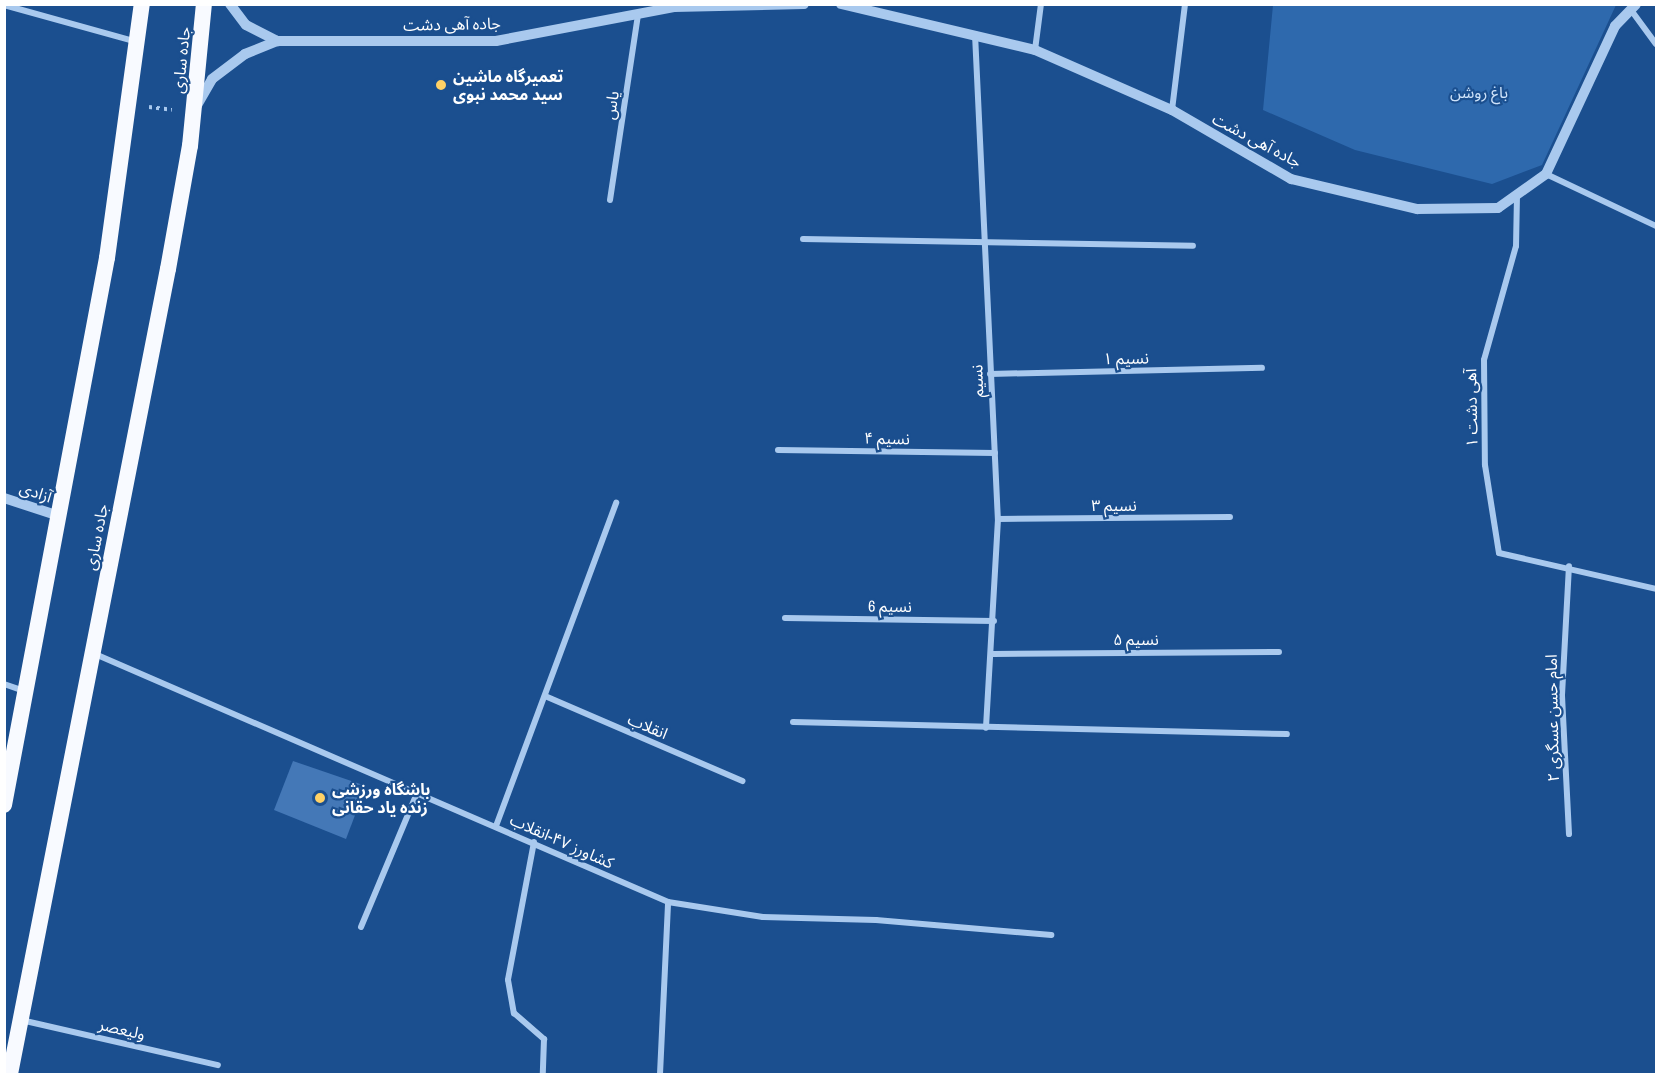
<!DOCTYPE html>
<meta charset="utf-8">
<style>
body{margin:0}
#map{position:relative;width:1661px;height:1079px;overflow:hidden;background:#1b4f8f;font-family:"Archivo Narrow","Noto Sans Arabic",sans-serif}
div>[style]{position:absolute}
.green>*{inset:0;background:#2e69ad}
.building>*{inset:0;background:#4478b7}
.path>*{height:4px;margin-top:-2px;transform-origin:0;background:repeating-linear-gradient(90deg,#a9c9ee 0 3px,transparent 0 7.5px)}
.minor>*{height:6px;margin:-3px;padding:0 3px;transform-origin:3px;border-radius:3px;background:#a9c9ee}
.tertiary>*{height:10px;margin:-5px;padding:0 5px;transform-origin:5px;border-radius:5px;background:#a9c9ee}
.trunk>*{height:16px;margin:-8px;padding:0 8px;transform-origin:8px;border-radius:8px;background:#f8faff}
.dots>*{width:16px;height:16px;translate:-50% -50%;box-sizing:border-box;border:3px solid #1b4f8f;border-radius:50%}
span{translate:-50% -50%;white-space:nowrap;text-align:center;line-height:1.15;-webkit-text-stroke:4.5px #1b4f8f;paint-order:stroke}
.street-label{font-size:16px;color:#fff}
.poi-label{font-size:16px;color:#fff;font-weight:700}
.left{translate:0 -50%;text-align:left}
.park-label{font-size:16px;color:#cfe3fa}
.frame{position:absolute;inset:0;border:6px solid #fff;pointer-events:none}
</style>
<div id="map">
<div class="green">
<div style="clip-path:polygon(1273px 5px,1273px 4px,1616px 5px,1542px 165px,1492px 184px,1355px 150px,1263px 110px)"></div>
</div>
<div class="building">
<div style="clip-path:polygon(293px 761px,366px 786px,346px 839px,274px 810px)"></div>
</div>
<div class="path">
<div style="left:149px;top:107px;width:23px;rotate:7deg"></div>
</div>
<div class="minor">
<div style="left:4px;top:5px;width:135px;rotate:15.5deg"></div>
<div style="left:1631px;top:10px;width:42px;rotate:53.7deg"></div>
<div style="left:975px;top:34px;width:486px;rotate:87.3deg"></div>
<div style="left:998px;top:519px;width:209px;rotate:93.3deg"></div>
<div style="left:1035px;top:50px;width:46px;rotate:-82.6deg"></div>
<div style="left:1172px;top:110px;width:107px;rotate:-83deg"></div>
<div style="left:1546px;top:174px;width:122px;rotate:25.3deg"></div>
<div style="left:1517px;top:195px;width:51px;rotate:91.1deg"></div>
<div style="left:1516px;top:246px;width:118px;rotate:105.7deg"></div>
<div style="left:1484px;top:360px;width:105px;rotate:89.5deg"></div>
<div style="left:1485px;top:465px;width:89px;rotate:81deg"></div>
<div style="left:1499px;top:553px;width:161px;rotate:12.9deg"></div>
<div style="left:610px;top:200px;width:188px;rotate:-81.4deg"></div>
<div style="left:803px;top:239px;width:390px;rotate:1deg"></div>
<div style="left:990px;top:374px;width:272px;rotate:-1.3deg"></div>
<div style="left:778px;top:450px;width:217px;rotate:0.8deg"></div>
<div style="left:998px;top:519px;width:232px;rotate:-0.5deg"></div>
<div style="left:785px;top:618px;width:209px;rotate:0.8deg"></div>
<div style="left:95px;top:654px;width:624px;rotate:23.4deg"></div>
<div style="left:668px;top:902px;width:96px;rotate:9deg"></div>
<div style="left:763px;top:917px;width:113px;rotate:1.5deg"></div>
<div style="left:876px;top:920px;width:176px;rotate:4.9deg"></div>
<div style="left:993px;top:654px;width:286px;rotate:-0.4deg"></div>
<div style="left:4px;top:684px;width:21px;rotate:19deg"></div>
<div style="left:545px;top:696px;width:215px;rotate:23.3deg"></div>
<div style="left:793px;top:722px;width:494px;rotate:1.4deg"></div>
<div style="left:496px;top:826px;width:345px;rotate:-69.6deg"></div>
<div style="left:1569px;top:834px;width:139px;rotate:-92.9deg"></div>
<div style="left:1562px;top:695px;width:129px;rotate:-86.9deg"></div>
<div style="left:534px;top:842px;width:140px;rotate:100.7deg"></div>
<div style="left:508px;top:980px;width:34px;rotate:80deg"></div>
<div style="left:514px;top:1013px;width:40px;rotate:41deg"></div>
<div style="left:544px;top:1039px;width:35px;rotate:92deg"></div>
<div style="left:361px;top:927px;width:145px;rotate:-67.3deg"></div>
<div style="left:21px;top:1020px;width:202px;rotate:12.9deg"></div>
<div style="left:660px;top:1074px;width:172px;rotate:-87.3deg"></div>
</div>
<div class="tertiary">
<div style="left:230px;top:4px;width:26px;rotate:53deg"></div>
<div style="left:246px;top:25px;width:36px;rotate:27deg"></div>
<div style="left:841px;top:4px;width:199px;rotate:13.3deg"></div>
<div style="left:1035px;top:50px;width:150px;rotate:23.7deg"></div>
<div style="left:1172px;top:110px;width:138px;rotate:30.1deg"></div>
<div style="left:1291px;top:179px;width:130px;rotate:13.4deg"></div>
<div style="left:1417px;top:209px;width:81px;rotate:-0.7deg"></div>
<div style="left:1498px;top:208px;width:59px;rotate:-35.3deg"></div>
<div style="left:1546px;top:174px;width:163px;rotate:-65deg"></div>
<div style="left:1615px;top:26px;width:30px;rotate:-46deg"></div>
<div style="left:196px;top:107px;width:32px;rotate:-60deg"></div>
<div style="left:212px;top:79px;width:41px;rotate:-37.1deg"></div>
<div style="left:245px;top:54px;width:35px;rotate:-22deg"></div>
<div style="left:278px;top:41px;width:218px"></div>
<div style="left:496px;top:41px;width:181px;rotate:-10.8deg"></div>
<div style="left:674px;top:7px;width:130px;rotate:-1.3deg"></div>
<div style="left:4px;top:498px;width:58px;rotate:18.1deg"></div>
</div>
<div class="trunk">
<div style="left:4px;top:805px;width:557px;rotate:-79.34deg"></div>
<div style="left:107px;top:258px;width:256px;rotate:-82.2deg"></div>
<div style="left:10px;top:1074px;width:820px;rotate:-78.9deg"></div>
<div style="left:168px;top:269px;width:125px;rotate:-79.9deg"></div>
<div style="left:190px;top:146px;width:143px;rotate:-84.4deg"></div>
</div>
<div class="dots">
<div style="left:441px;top:85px;background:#ffd166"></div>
<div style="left:320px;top:798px;background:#ffd166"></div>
</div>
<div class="street-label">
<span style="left:452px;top:24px;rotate:-1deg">جاده آهی دشت</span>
<span style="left:181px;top:60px;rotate:-84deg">جاده ساری</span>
<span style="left:611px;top:105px;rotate:-81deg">یاس</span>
<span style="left:1257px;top:140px;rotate:28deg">جاده آهی دشت</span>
<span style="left:1126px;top:358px;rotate:-1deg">نسیم ۱</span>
<span style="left:977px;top:381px;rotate:-92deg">نسیم</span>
<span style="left:1471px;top:408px;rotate:-91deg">آهی دشت ۱</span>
<span style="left:887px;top:438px;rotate:1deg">نسیم ۴</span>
<span style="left:36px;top:492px;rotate:19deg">آزادی</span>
<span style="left:1114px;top:505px">نسیم ۳</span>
<span style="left:96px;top:537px;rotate:-79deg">جاده ساری</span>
<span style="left:890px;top:606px;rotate:1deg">نسیم 6</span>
<span style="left:1136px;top:639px">نسیم ۵</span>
<span style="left:1552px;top:718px;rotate:-91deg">امام حسن عسگری ۲</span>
<span style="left:648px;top:726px;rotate:23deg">انقلاب</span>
<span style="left:562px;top:841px;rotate:24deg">کشاورز ۴۷-انقلاب</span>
<span style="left:122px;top:1029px;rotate:13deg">ولیعصر</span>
</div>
<div class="poi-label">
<span class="left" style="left:453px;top:85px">تعمیرگاه ماشین<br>سید محمد نبوی</span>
<span class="left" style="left:332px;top:798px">باشگاه ورزشی<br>زنده یاد حقانی</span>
</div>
<div class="park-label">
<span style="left:1479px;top:92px">باغ روشن</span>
</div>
<div class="frame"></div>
</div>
